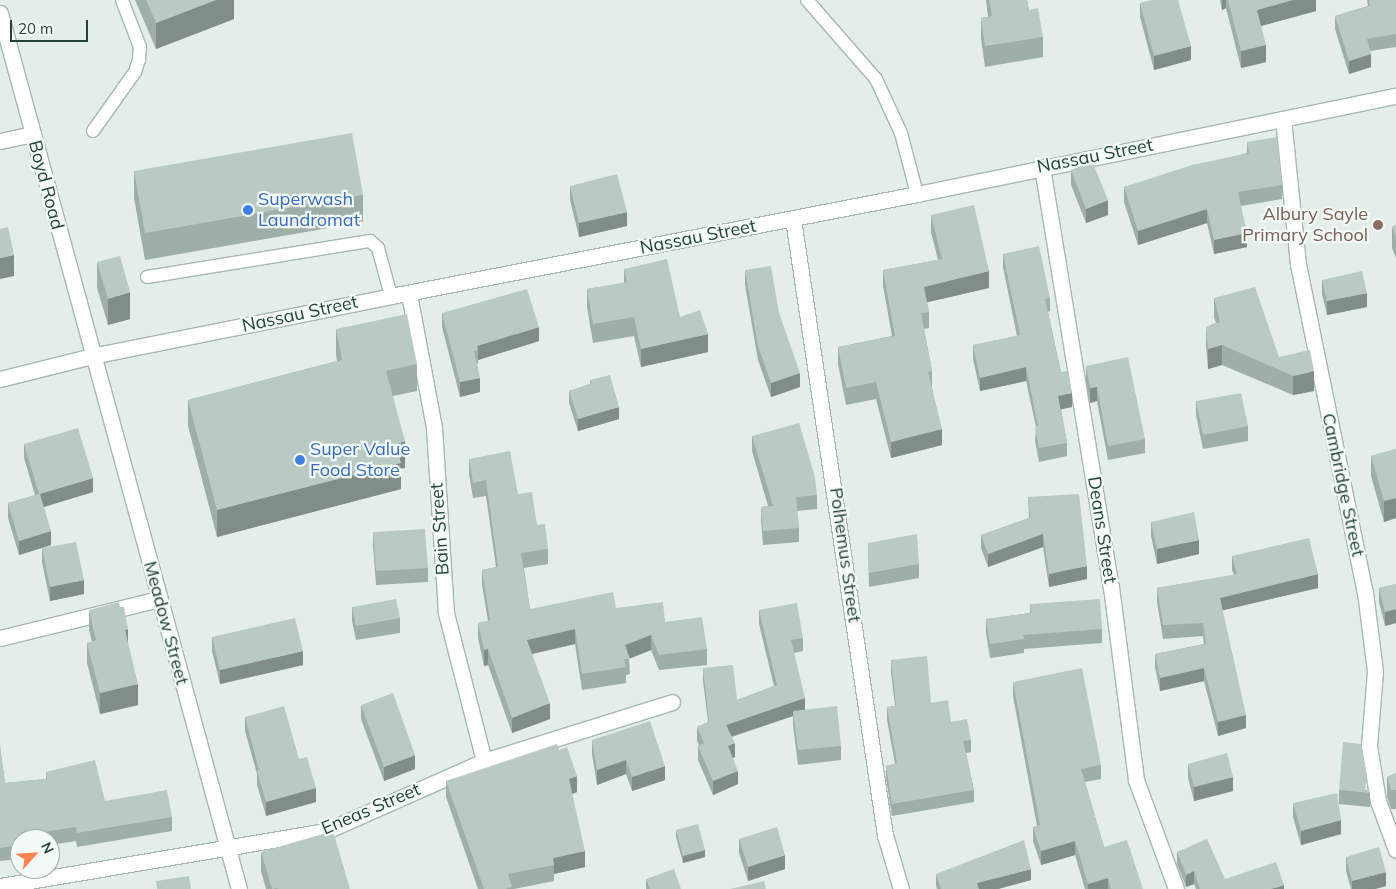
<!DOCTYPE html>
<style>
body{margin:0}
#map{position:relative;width:1396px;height:889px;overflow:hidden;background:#e3eeea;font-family:Mulish,sans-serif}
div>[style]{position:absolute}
.roads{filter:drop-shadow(1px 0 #a5b7b2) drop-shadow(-1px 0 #a5b7b2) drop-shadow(0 1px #a5b7b2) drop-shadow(0 -1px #a5b7b2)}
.lane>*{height:12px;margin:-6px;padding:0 6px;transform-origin:6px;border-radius:6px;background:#fff}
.street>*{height:15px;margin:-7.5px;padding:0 7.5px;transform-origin:7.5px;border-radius:7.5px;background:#fff}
.secondary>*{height:15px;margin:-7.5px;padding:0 7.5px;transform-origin:7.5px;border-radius:7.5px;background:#fff}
.wall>*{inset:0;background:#9eaea8}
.shaded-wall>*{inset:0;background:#818d88}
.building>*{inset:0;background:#b8cac3}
.dots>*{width:14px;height:14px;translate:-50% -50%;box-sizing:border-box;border:2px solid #f4faf7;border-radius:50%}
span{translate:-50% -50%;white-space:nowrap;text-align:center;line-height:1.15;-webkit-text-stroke:4.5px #f4faf7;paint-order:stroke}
.street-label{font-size:18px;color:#20423a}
.shop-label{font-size:18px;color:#366cbe}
.left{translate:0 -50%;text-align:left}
.education-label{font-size:18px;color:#785e54}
.right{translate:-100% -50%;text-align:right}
.north{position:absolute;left:10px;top:829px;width:50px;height:50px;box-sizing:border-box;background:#f4faf7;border:1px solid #9fb0ab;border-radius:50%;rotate:64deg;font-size:14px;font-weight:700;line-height:20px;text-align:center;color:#20423a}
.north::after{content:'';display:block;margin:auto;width:18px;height:22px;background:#ff8350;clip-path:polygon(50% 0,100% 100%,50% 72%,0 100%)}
.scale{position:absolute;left:10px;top:20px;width:78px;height:22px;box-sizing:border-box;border:2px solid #20423a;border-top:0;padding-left:6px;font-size:15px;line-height:18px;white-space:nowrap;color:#20423a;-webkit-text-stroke:4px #f4faf7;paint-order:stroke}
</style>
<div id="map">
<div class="roads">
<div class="lane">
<div style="left:807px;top:0;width:105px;rotate:48.9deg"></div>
<div style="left:876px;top:79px;width:60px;rotate:65.2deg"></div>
<div style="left:901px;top:133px;width:63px;rotate:75.3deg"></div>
<div style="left:93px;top:131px;width:72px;rotate:-54.6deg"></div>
<div style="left:135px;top:72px;width:13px;rotate:-72deg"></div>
<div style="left:139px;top:60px;width:13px;rotate:-86deg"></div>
<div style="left:140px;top:47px;width:50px;rotate:-111deg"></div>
<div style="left:147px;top:277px;width:226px;rotate:-9.2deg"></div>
<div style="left:370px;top:241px;width:11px;rotate:41deg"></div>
<div style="left:378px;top:248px;width:50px;rotate:74.8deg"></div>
</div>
<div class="street">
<div style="left:0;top:13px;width:908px;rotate:74.74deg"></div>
<div style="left:1283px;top:119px;width:146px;rotate:84.1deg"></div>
<div style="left:1298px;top:264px;width:335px;rotate:78.5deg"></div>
<div style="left:1365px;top:592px;width:80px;rotate:82.8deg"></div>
<div style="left:1375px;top:671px;width:75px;rotate:94.6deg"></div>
<div style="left:1369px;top:746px;width:56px;rotate:80.7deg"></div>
<div style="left:1378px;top:801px;width:52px;rotate:69.8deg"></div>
<div style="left:0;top:141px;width:34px;rotate:-12deg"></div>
<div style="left:1042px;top:167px;width:426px;rotate:80.7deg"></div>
<div style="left:1111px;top:587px;width:195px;rotate:82.6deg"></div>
<div style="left:1136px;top:780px;width:116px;rotate:69.8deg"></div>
<div style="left:793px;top:219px;width:623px;rotate:81.51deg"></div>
<div style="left:885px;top:835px;width:56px;rotate:73.5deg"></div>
<div style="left:409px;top:294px;width:136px;rotate:79.4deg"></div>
<div style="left:434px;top:428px;width:185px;rotate:86.3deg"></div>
<div style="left:446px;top:613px;width:153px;rotate:75.6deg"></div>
<div style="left:0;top:638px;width:164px;rotate:-13.8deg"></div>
<div style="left:0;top:886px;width:331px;rotate:-9.6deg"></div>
<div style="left:326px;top:831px;width:173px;rotate:-23.9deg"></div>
<div style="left:484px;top:761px;width:197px;rotate:-17.4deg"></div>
</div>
<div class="secondary">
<div style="left:0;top:379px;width:95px;rotate:-14deg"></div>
<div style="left:92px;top:356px;width:305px;rotate:-11.3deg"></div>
<div style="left:391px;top:296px;width:536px;rotate:-10.97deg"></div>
<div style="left:917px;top:194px;width:489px;rotate:-11.6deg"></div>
</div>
</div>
<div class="wall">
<div style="clip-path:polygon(135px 0,234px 0,234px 19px,156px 49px)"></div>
<div style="clip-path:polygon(986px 0,1027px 0,1029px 10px,1043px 37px,1043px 57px,985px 67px,981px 38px,981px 18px,988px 17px)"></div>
<div style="clip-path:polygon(1220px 0,1316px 0,1316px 11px,1261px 26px,1266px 62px,1241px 68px,1226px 8px,1222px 10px)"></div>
<div style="clip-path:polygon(1367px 0,1396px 0,1396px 47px,1370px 51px,1371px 67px,1349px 74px,1335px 29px,1335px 16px,1368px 6px)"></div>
<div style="clip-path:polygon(1140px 3px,1191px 60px,1154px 70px,1140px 17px)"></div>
<div style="clip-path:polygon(1247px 142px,1282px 185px,1282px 199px,1241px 206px,1247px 247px,1214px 254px,1207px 223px,1138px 245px,1124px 202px,1124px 187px,1247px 153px)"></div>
<div style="clip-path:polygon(1071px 170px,1108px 215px,1086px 223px,1071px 185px)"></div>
<div style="clip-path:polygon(134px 171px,363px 195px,363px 222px,145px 260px,134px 198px)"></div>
<div style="clip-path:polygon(570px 186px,627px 226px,579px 237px,570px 200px)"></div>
<div style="clip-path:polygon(931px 215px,989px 288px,927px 302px,929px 312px,929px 328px,924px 329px,932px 371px,932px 388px,942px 445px,891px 458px,876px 399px,846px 405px,838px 364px,838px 347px,892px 336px,883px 286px,883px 270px,938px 260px,931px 232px)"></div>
<div style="clip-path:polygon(1396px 225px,1396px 258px,1392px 248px,1392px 227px)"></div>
<div style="clip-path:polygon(1003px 254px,1050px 298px,1050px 311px,1048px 312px,1061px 372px,1072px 407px,1061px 409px,1067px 443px,1067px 456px,1039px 462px,1035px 441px,1036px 427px,1026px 381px,980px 391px,973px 359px,973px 345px,1017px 336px,1003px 267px)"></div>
<div style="clip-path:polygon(97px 262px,130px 319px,108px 325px,97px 288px)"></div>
<div style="clip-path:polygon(624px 269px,680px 317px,708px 352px,641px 367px,634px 336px,593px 343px,587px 307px,587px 289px,624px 283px)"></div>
<div style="clip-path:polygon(745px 270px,779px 313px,800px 387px,771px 397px,758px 360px,745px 285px)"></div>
<div style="clip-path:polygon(1322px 280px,1367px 307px,1327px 315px,1322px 294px)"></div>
<div style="clip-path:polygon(1214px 298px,1279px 357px,1314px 391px,1293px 395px,1222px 365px,1208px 369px,1206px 346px,1206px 327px,1216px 323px,1214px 317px)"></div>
<div style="clip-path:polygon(442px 313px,539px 341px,478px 360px,478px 364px,477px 364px,480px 392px,460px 397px,442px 327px)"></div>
<div style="clip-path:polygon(336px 329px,417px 364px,417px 391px,393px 396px,405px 468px,401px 469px,401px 489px,217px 537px,188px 426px,188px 400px,337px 361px,336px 355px)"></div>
<div style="clip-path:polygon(1086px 366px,1145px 439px,1145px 453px,1108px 460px,1097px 401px,1090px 403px,1086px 380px)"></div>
<div style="clip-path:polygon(590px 380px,619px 419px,578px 431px,569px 403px,569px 391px,590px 384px)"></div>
<div style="clip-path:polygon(1196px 401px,1248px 426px,1248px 441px,1203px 449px,1196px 415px)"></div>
<div style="clip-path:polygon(752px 436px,817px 495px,817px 509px,797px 511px,799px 528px,799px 542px,763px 545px,761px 521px,761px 507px,768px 506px,752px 451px)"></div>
<div style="clip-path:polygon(24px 444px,93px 492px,44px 507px,51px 545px,19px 555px,8px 518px,8px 503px,35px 495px,24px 458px)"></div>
<div style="clip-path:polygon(1396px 449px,1396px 518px,1384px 522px,1371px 476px,1371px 456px)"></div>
<div style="clip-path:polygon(469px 459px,518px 494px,537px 525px,548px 549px,548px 564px,524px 568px,530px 609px,616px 608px,665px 622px,707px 649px,707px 665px,659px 670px,651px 650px,629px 659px,630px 674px,626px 675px,626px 683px,582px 690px,575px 644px,532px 654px,550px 719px,512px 733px,488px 665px,484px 666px,478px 638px,478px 623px,488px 621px,482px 585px,482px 570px,496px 567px,486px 496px,473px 498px,469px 474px)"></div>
<div style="clip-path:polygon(1028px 497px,1087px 579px,1049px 587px,1043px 547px,988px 567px,981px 548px,981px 535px,1029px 518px)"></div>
<div style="clip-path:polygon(1151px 522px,1199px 554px,1157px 564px,1151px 536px)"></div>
<div style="clip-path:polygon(373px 532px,428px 568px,428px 582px,376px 585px,373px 546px)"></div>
<div style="clip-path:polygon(868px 543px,919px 564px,919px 578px,869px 587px)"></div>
<div style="clip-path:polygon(42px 548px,84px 594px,50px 601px,42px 562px)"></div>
<div style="clip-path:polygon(1232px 556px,1318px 588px,1222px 610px,1246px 728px,1218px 736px,1204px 681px,1160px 691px,1155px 667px,1155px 654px,1204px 644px,1203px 636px,1163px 639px,1157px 602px,1157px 588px,1234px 575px,1232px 570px)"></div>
<div style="clip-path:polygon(1396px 584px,1396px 623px,1385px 626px,1379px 602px,1379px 588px)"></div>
<div style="clip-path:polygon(1030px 604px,1102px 629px,1102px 643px,1024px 649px,1024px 653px,990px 658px,986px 633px,986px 619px,1030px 613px)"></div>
<div style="clip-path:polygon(352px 607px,400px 618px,400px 633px,356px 640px,352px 621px)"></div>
<div style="clip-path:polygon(89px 610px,128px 645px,138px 705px,100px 714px,87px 663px,87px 643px,92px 642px,89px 630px)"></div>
<div style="clip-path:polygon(759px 610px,803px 638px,803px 651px,794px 653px,805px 710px,841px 746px,841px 760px,798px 765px,793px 725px,793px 716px,732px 737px,735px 757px,733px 758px,738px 784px,713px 795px,698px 760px,698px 746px,699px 745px,697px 741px,697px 727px,708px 722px,703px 681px,703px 668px,737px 700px,774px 686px,759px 624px)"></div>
<div style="clip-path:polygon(212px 637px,303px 665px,220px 684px,212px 651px)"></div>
<div style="clip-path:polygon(891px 660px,931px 703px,951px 722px,971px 740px,971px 752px,966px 753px,974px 790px,974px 802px,892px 816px,886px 778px,886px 766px,895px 764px,887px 720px,887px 707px,895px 706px,891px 673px)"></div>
<div style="clip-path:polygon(1013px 682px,1101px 765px,1101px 779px,1085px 782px,1104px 847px,1143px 889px,1085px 889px,1075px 855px,1041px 865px,1033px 841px,1033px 827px,1037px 826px,1013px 696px)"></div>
<div style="clip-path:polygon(361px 705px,415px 769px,384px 781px,361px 719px)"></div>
<div style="clip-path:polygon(245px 717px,299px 759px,316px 802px,266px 816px,257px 785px,257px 774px,245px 731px)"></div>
<div style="clip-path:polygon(592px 740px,665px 780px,632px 791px,626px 774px,597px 785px,592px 754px)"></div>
<div style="clip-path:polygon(0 746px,5px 783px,46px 779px,46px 772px,105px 801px,172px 817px,172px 831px,77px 847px,76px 841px,50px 845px,50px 839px,20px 839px,20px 859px,0 861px)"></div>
<div style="clip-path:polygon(559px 750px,577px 792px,572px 794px,585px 867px,554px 874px,554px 881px,514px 889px,478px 889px,446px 797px,446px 781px)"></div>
<div style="clip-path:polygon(1188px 764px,1233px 791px,1194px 801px,1188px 778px)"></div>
<div style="clip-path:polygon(1396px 773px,1396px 809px,1391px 809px,1387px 796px,1387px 777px)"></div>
<div style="clip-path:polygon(1339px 790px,1367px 790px,1370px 793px,1370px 807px,1339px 804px)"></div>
<div style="clip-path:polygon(1293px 803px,1341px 834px,1301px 845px,1293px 817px)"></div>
<div style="clip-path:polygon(676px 830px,705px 857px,683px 863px,676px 837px)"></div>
<div style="clip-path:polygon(739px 839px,785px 869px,748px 881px,739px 853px)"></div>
<div style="clip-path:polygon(261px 852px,350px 889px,266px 889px,261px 871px)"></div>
<div style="clip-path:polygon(1177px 852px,1225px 879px,1284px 889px,1196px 889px,1194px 884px,1186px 887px,1177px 864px)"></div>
<div style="clip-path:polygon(1346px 857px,1386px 886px,1375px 889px,1351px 889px,1346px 871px)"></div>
<div style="clip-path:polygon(936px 874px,1031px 880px,998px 889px,937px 889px,936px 885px)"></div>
<div style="clip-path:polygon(646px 879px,681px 889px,646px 889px)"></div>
</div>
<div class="shaded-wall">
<div style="clip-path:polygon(216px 0,234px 0,234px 19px,156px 49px,156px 23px)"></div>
<div style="clip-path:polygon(1222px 0,1226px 0,1226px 8px,1222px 10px)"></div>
<div style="clip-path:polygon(1293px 0,1316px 0,1316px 11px,1257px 27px,1257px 10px)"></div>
<div style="clip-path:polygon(1266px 45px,1266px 62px,1241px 68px,1241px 51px)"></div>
<div style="clip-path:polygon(1191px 46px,1191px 60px,1154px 70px,1154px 56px)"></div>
<div style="clip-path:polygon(1371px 54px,1371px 67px,1349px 74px,1349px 61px)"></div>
<div style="clip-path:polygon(1108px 200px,1108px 215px,1086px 223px,1086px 209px)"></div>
<div style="clip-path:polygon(1207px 209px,1207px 223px,1138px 245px,1138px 231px)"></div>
<div style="clip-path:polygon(627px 212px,627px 226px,579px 237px,579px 223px)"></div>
<div style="clip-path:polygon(1247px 233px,1247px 247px,1214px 254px,1214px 240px)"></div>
<div style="clip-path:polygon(14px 255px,14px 276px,0 279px,0 258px)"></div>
<div style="clip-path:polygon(989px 271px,989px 288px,924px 303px,924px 287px)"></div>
<div style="clip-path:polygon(130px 292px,130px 319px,108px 325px,108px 299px)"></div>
<div style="clip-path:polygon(1367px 293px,1367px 307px,1327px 315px,1327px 301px)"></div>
<div style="clip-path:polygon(539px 327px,539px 341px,478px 360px,478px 350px,477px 346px)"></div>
<div style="clip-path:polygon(708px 334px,708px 352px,641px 367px,641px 349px)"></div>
<div style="clip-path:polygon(1222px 345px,1222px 365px,1208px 369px,1208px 349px)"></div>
<div style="clip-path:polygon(1026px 367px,1026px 381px,980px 391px,980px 378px)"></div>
<div style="clip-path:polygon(1314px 371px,1314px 391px,1293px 395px,1293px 376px)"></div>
<div style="clip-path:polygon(800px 373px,800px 387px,771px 397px,771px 383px)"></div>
<div style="clip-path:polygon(480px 378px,480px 392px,460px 397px,460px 382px)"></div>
<div style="clip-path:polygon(1097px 387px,1097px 401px,1090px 403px,1090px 388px)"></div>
<div style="clip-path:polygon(1072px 393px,1072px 407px,1058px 410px,1058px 396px)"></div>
<div style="clip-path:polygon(619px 407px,619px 419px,578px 431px,578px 419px)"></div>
<div style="clip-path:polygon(942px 429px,942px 445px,891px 458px,891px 442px)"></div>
<div style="clip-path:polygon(405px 441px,405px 468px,401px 469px,401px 489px,217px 537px,217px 510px,396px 444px)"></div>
<div style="clip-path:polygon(93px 478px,93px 492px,40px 508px,40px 494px)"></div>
<div style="clip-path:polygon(1396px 498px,1396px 518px,1384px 522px,1384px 501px)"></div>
<div style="clip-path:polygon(51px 531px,51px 545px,19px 555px,19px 541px)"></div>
<div style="clip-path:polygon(1043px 534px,1043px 547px,988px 567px,988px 554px)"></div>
<div style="clip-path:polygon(1199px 540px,1199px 554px,1157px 564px,1157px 549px)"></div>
<div style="clip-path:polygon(1087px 566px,1087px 579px,1049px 587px,1049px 574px)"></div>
<div style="clip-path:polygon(1318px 574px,1318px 588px,1220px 611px,1220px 598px)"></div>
<div style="clip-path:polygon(84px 580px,84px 594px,50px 601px,50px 587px)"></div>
<div style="clip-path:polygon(1396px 609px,1396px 623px,1385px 626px,1385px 612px)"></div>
<div style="clip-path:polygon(128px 629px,128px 649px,125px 630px)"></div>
<div style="clip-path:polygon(575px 629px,575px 644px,527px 655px,527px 640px)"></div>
<div style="clip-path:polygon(651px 635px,651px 650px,628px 659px,625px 645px)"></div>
<div style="clip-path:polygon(488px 649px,488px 665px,484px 666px,484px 650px)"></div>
<div style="clip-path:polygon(303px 651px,303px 665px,220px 684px,220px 670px)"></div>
<div style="clip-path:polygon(1204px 668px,1204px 681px,1160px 691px,1160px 678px)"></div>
<div style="clip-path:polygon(138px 684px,138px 705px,100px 714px,100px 693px)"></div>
<div style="clip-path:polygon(805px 698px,805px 712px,793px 711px,793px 716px,726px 738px,726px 725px)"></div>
<div style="clip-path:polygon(550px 703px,550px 719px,512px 733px,512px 718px)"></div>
<div style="clip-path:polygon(1246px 715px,1246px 728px,1218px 736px,1218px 722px)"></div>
<div style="clip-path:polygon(735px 743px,735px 757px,728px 760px,728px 746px)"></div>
<div style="clip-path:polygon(415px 755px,415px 769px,384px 781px,384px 767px)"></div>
<div style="clip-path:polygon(626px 760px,626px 774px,597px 785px,597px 770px)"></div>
<div style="clip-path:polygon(665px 766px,665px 780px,632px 791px,632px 777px)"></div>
<div style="clip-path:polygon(738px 771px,738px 784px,713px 795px,713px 781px)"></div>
<div style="clip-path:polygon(577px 776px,577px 792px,569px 795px,569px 779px)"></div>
<div style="clip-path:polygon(1233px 777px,1233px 791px,1194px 801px,1194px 787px)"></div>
<div style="clip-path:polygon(316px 788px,316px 802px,266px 816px,266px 802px)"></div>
<div style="clip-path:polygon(1341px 820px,1341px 834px,1301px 845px,1301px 831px)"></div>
<div style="clip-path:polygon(1075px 841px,1075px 855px,1041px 865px,1041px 851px)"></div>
<div style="clip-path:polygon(705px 850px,705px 857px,683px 863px,683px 856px)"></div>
<div style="clip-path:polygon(585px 851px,585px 867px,554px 874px,554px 865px,553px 858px)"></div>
<div style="clip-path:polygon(785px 855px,785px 869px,748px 881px,748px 867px)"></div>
<div style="clip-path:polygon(1031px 869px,1031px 880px,998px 889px,977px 889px,977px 883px)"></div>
<div style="clip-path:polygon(1194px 871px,1194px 884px,1186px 887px,1186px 875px)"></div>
<div style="clip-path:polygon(1386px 872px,1386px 886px,1375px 889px,1352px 889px,1352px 881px)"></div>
<div style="clip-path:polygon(1108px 878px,1108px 889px,1088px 889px,1088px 884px)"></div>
<div style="clip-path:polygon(1284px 885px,1284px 889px,1271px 889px)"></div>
</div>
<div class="building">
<div style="clip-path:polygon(146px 0,216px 0,156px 23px)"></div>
<div style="clip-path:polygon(989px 0,1027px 0,1029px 10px,1038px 8px,1043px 37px,985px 46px,981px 18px,992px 16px)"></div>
<div style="clip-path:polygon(1152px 0,1178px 0,1191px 46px,1154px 56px,1140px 3px)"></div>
<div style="clip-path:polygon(1228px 0,1293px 0,1257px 10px,1266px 45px,1241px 51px)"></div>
<div style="clip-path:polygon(1369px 0,1396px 0,1396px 34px,1367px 39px,1371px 54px,1349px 61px,1335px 16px,1370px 6px)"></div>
<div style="clip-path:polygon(352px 133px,363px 195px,145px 233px,134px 171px)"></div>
<div style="clip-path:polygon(1277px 137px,1282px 185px,1238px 192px,1247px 233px,1214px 240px,1207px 209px,1138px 231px,1124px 187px,1192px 165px,1249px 153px,1247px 142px)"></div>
<div style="clip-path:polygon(1092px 161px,1108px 200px,1086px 209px,1071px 170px)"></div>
<div style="clip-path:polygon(617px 174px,627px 212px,579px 223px,570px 186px)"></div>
<div style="clip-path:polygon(974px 205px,989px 271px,924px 287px,929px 312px,921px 313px,932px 371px,928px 372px,942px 429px,891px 442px,876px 382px,846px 388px,838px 347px,895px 336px,883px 270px,942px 259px,931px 215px)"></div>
<div style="clip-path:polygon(1396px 225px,1396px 237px,1392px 227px)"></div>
<div style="clip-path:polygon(8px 227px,14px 255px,0 258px,0 229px)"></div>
<div style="clip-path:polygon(1039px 246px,1050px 298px,1045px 299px,1061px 372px,1068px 371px,1072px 393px,1058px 396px,1067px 443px,1039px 448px,1035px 427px,1038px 426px,1026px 367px,980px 378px,973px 345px,1020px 335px,1003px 254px)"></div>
<div style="clip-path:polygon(120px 256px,130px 292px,108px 299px,97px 262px)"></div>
<div style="clip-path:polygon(667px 259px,680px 317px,700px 310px,708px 334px,641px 349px,634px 317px,593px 324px,587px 289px,627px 282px,624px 269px)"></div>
<div style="clip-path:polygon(771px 266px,779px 313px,800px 373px,771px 383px,758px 346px,745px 270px)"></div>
<div style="clip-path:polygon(1362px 271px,1367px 293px,1327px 301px,1322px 280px)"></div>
<div style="clip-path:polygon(1255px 287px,1279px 357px,1310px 350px,1314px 371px,1293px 376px,1222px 345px,1208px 349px,1206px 327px,1220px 322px,1214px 298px)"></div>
<div style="clip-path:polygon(527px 289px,539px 327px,477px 346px,478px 350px,474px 351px,480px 378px,460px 382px,442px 313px)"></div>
<div style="clip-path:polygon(407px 314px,417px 364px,386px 371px,405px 441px,396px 444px,401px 463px,217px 510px,188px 400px,342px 360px,336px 329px)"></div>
<div style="clip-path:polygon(1128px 357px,1145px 439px,1108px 446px,1097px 387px,1090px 388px,1086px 366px)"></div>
<div style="clip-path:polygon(610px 375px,619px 407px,578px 419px,569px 391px,591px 384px,590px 380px)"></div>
<div style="clip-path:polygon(1241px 393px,1248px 426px,1203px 435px,1196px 401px)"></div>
<div style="clip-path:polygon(799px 423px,815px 477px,817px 495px,796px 497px,799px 528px,763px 531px,761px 507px,773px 506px,752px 436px)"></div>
<div style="clip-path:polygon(78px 428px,93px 478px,40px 494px,51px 531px,19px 541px,8px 503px,39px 494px,24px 444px)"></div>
<div style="clip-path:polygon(1396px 449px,1396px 498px,1384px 501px,1371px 456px)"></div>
<div style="clip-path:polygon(510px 451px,518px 494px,532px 492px,537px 525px,545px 524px,548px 549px,521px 553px,530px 609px,613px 592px,616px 608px,663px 602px,665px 622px,702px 617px,707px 649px,659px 655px,651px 635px,625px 645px,630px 659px,624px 659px,626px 667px,582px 674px,575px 629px,527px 640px,550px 703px,512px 718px,488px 649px,484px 650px,478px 623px,490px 620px,482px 570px,498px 567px,486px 480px,473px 483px,469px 459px)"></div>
<div style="clip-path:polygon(1079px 494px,1087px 566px,1049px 574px,1043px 534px,988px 554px,981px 535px,1030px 518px,1028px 497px)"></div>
<div style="clip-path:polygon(1194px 512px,1199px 540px,1157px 549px,1151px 522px)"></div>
<div style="clip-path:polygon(425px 529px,428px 568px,376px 571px,373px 532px)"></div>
<div style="clip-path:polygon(917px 534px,919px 564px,869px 573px,868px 543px)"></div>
<div style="clip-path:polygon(1309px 538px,1318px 574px,1220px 598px,1246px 715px,1218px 722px,1204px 668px,1160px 678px,1155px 654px,1206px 644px,1203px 623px,1163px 625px,1157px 588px,1237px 574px,1232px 556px)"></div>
<div style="clip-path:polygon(76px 542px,84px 580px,50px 587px,42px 548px)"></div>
<div style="clip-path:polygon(1396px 584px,1396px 609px,1385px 612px,1379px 588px)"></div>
<div style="clip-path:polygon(396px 599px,400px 618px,356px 626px,352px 607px)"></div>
<div style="clip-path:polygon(1100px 599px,1102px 629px,1023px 635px,1024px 639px,990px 644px,986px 619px,1031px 613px,1030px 604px)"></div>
<div style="clip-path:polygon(119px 602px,120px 607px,124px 607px,128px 629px,125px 630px,138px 684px,100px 693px,87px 643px,96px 640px,89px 610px)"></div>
<div style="clip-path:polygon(797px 603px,803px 638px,791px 640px,805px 698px,726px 725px,735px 743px,728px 746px,738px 771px,713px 781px,698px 746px,704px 743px,697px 727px,709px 722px,703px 668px,733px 665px,737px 700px,777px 685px,759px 610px)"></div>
<div style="clip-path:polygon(295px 618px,303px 651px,220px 670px,212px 637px)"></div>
<div style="clip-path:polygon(927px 656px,931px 703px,948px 700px,951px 722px,967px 719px,971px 740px,963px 741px,974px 790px,892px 804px,886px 766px,897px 763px,887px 707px,896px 706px,891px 660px)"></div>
<div style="clip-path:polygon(1082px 668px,1101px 765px,1081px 769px,1104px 847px,1127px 840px,1143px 889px,1111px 889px,1108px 878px,1088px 884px,1075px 841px,1041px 851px,1033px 827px,1040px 825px,1013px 682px)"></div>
<div style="clip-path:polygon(393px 693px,415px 755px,384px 767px,361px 705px)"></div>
<div style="clip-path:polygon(284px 706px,299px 759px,307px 757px,316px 788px,266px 802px,257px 771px,259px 770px,245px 717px)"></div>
<div style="clip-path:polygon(837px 706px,841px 746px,798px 750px,793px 711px)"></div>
<div style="clip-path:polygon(650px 721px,665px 766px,632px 777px,626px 760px,597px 770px,592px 740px)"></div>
<div style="clip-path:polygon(1343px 742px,1361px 744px,1367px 775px,1365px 791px,1369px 789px,1370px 793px,1339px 790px)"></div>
<div style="clip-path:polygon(557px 744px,559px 750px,567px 747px,577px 776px,569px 779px,585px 851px,553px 858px,554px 865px,508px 874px,512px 887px,505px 889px,484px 889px,446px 781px)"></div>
<div style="clip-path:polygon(0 746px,5px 783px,47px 779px,46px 772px,95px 760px,105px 801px,167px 790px,172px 817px,77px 833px,76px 827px,23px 835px,23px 839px,20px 839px,20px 845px,0 848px)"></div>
<div style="clip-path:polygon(1227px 753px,1233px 777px,1194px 787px,1188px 764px)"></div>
<div style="clip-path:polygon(1396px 773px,1396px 790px,1391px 790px,1387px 777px)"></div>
<div style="clip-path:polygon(1337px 793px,1341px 820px,1301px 831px,1293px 803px)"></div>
<div style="clip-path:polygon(698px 824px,705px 850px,683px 856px,676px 830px)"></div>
<div style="clip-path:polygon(777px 827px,785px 855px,748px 867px,739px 839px)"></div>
<div style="clip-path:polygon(333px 831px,350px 889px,278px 889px,277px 888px,272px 889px,261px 852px)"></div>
<div style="clip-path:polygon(1207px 839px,1225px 879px,1276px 862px,1284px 885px,1271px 889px,1200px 889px,1194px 871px,1186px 875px,1177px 852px)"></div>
<div style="clip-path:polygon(1024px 840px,1031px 869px,977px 883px,979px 889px,941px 889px,936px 874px)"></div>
<div style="clip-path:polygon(1379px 847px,1386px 872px,1352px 881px,1346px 857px)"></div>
<div style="clip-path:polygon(674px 869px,681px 889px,650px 889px,646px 879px)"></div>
<div style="clip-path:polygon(189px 876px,191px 889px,157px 889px,156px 881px)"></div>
<div style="clip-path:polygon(764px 881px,766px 889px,730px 889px)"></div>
</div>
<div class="dots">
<div style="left:248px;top:210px;background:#3f7fe0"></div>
<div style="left:1378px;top:225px;background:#8d6e63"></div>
<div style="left:300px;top:460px;background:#3f7fe0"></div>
</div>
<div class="street-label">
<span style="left:1095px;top:156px;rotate:-11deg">Nassau Street</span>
<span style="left:46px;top:185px;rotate:75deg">Boyd Road</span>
<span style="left:698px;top:237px;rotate:-11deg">Nassau Street</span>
<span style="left:300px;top:314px;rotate:-12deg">Nassau Street</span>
<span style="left:1343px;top:485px;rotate:78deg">Cambridge Street</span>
<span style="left:440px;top:529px;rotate:-94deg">Bain Street</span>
<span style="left:1102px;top:530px;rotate:81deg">Deans Street</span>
<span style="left:845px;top:555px;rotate:82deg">Polhemus Street</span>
<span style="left:166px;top:623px;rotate:75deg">Meadow Street</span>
<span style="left:371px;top:809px;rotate:-23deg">Eneas Street</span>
</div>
<div class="shop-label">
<span class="left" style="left:258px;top:210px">Superwash<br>Laundromat</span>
<span class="left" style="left:310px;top:460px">Super Value<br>Food Store</span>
</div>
<div class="education-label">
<span class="right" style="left:1368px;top:225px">Albury Sayle<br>Primary School</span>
</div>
<div class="north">N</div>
<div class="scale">20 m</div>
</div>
